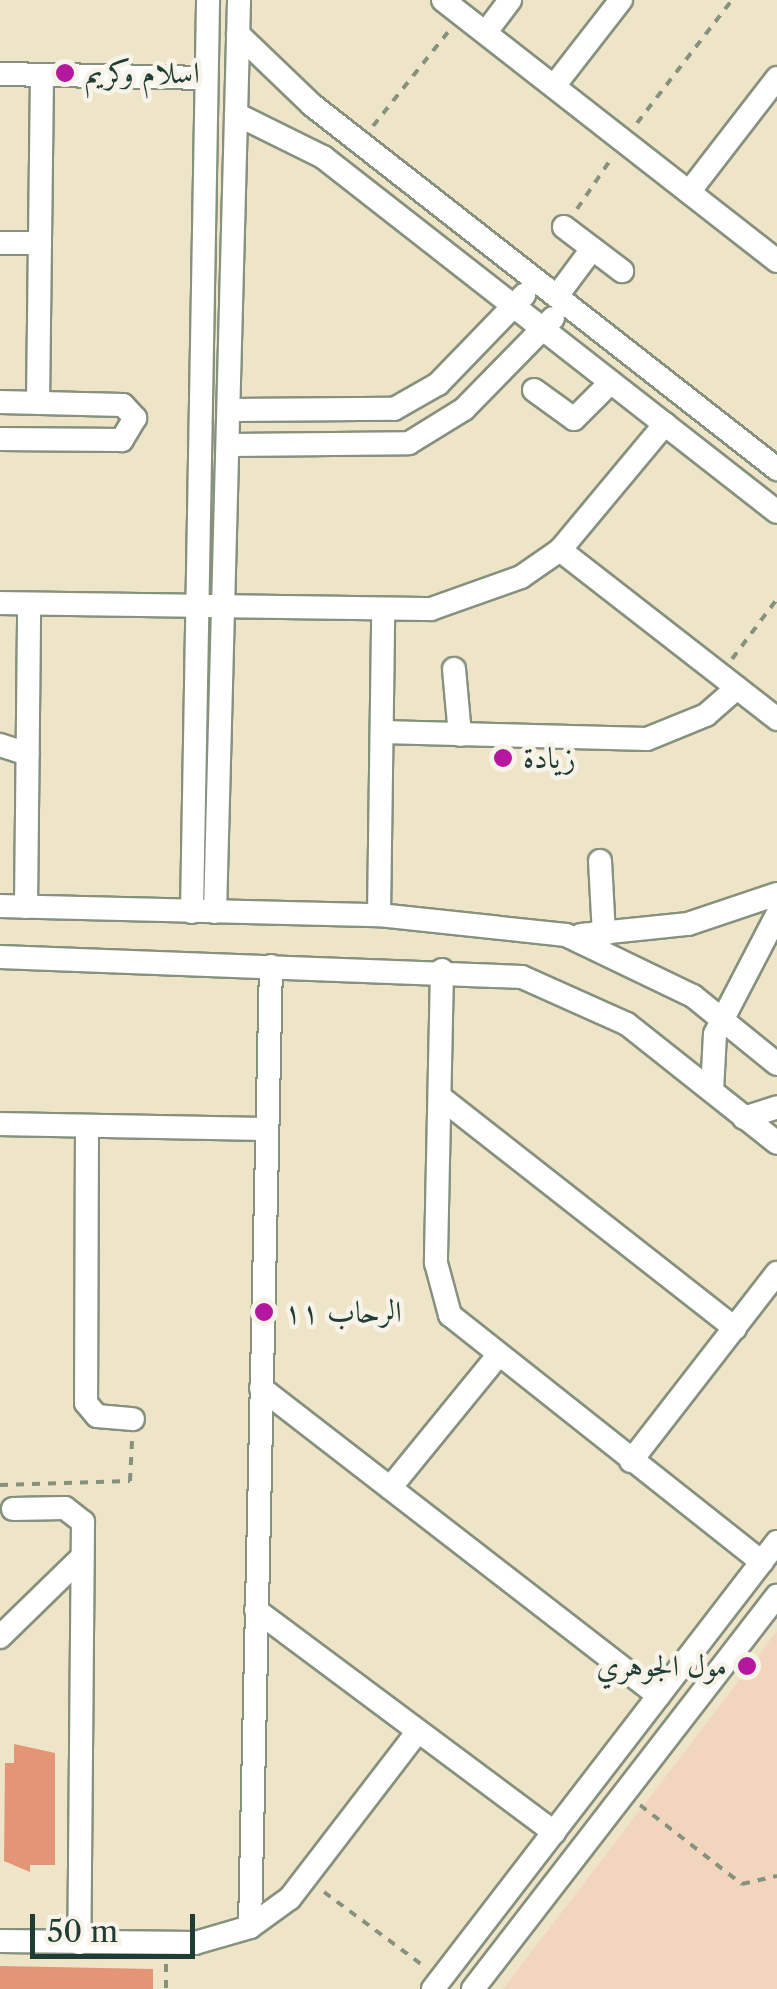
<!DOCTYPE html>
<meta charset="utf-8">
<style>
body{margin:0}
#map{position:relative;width:777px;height:1989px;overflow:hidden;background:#eee5c9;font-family:"Libre Caslon Text",Amiri,serif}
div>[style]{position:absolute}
.built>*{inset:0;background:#f1d5bd}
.building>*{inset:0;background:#e39575}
.path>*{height:4px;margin-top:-2px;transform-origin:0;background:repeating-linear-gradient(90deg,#86917e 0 8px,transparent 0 16px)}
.roads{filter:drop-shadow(2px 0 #86917e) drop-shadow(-2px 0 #86917e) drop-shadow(0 2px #86917e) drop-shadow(0 -2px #86917e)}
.minor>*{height:22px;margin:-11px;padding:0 11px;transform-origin:11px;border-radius:11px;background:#fff}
.dots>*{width:28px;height:28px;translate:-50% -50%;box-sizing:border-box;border:5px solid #f7f3e8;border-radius:50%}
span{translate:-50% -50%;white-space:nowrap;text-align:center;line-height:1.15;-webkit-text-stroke:9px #f7f3e8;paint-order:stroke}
.poi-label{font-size:30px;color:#1f3d34}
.left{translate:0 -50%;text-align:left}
.right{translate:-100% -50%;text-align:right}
.scale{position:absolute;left:30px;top:1914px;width:165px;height:45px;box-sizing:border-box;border:5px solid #1f3d34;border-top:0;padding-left:12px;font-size:30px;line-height:35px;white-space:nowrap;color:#1f3d34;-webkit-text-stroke:8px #f7f3e8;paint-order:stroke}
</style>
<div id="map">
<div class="built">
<div style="clip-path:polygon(777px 1631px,777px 1989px,503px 1989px)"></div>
</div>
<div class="building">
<div style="clip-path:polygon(14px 1744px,55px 1753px,55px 1865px,30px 1865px,30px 1872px,4px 1861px,5px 1763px,14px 1763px)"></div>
<div style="clip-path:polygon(0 1966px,153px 1969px,153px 1989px,0 1989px)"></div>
</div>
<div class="path">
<div style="left:637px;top:123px;width:155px;rotate:-52.3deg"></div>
<div style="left:373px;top:126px;width:120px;rotate:-51.4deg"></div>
<div style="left:577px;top:209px;width:60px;rotate:-55.8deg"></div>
<div style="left:732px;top:659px;width:75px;rotate:-53.1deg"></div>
<div style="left:0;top:1485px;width:130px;rotate:-1.8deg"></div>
<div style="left:130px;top:1481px;width:40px;rotate:-87.1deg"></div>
<div style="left:640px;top:1805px;width:129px;rotate:37.8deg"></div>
<div style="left:742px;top:1884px;width:36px;rotate:-13deg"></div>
<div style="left:324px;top:1892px;width:126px;rotate:36.6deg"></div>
<div style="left:166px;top:1964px;width:25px;rotate:90deg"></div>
</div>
<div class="roads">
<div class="minor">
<div style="left:443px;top:0;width:424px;rotate:38deg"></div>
<div style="left:486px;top:32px;width:40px;rotate:-53deg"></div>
<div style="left:238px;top:34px;width:103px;rotate:43.8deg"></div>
<div style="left:312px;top:105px;width:591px;rotate:38.05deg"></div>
<div style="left:0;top:74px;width:206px;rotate:1.1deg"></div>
<div style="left:554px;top:86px;width:109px;rotate:-52.1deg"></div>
<div style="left:236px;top:114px;width:97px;rotate:26.3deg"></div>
<div style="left:323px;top:157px;width:576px;rotate:38.02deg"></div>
<div style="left:689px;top:192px;width:144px;rotate:-52.3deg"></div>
<div style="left:564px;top:227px;width:73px;rotate:37.2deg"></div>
<div style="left:0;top:243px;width:40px"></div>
<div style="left:557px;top:296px;width:59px;rotate:-53.3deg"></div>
<div style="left:534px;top:390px;width:49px;rotate:35.9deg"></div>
<div style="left:574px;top:419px;width:52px;rotate:-45deg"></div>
<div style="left:0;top:402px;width:123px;rotate:1.4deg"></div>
<div style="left:123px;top:405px;width:18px;rotate:47deg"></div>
<div style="left:135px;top:418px;width:26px;rotate:121deg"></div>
<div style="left:122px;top:440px;width:122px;rotate:-179.5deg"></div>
<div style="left:38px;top:403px;width:328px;rotate:-89.3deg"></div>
<div style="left:231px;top:410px;width:163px;rotate:-0.4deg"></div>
<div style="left:394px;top:409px;width:51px;rotate:-29.6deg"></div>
<div style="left:438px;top:384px;width:124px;rotate:-46deg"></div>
<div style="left:231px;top:445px;width:178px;rotate:-0.6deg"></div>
<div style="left:409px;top:443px;width:65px;rotate:-31.7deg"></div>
<div style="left:464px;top:409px;width:127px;rotate:-45.6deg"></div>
<div style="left:560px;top:550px;width:275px;rotate:37.9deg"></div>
<div style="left:0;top:603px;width:431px;rotate:0.8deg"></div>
<div style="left:431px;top:609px;width:96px;rotate:-19.6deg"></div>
<div style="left:521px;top:577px;width:47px;rotate:-34.7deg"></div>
<div style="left:560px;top:550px;width:164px;rotate:-50.2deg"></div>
<div style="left:454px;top:669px;width:66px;rotate:84.8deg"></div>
<div style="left:382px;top:732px;width:265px;rotate:1.5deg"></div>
<div style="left:647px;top:739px;width:64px;rotate:-22.1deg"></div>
<div style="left:706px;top:715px;width:41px;rotate:-41.1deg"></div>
<div style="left:0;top:745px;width:29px;rotate:18deg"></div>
<div style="left:600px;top:861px;width:74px;rotate:86.9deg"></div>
<div style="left:0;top:906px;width:379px;rotate:1.4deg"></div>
<div style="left:379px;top:915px;width:188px;rotate:6.1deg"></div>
<div style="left:566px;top:935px;width:141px;rotate:25.7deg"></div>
<div style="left:693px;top:996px;width:108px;rotate:39deg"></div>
<div style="left:26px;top:907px;width:303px;rotate:-89.4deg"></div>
<div style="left:192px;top:912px;width:912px;rotate:-88.99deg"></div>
<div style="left:215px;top:912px;width:912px;rotate:-88.49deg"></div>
<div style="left:379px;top:915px;width:302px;rotate:-89.2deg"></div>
<div style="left:581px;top:935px;width:108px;rotate:-5.9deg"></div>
<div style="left:688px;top:924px;width:94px;rotate:-18.6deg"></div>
<div style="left:0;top:957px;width:522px;rotate:2.19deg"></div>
<div style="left:522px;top:977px;width:115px;rotate:24.1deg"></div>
<div style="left:627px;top:1024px;width:191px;rotate:38.4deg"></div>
<div style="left:442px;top:970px;width:293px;rotate:91.2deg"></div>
<div style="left:436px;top:1263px;width:54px;rotate:74.9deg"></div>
<div style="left:450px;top:1315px;width:398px;rotate:38.4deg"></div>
<div style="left:712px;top:1091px;width:57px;rotate:-87deg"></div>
<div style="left:715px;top:1034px;width:134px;rotate:-62.5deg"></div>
<div style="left:440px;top:1097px;width:375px;rotate:38.1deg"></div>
<div style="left:744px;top:1118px;width:35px;rotate:-18deg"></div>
<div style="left:0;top:1124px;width:267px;rotate:1.1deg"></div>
<div style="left:87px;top:1126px;width:277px;rotate:90.2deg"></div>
<div style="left:86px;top:1403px;width:17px;rotate:50deg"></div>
<div style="left:97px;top:1416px;width:36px;rotate:5deg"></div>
<div style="left:261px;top:1388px;width:503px;rotate:37.74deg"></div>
<div style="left:631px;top:1461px;width:238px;rotate:-52.2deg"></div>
<div style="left:390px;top:1488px;width:168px;rotate:-50.8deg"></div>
<div style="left:13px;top:1509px;width:52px;rotate:-1.1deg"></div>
<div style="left:65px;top:1508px;width:23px;rotate:38deg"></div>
<div style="left:83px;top:1522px;width:421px;rotate:90.5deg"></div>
<div style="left:256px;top:1610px;width:372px;rotate:36.7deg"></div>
<div style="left:0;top:1637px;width:115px;rotate:-44.3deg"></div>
<div style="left:250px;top:1927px;width:961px;rotate:-88.75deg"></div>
<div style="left:0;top:1941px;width:195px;rotate:0.6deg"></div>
<div style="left:195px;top:1943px;width:57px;rotate:-16.2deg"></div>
<div style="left:250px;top:1927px;width:49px;rotate:-35.9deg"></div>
<div style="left:290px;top:1898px;width:210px;rotate:-52.5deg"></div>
<div style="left:433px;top:1989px;width:564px;rotate:-52.42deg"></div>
<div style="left:473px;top:1989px;width:497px;rotate:-52.3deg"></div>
</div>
</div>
<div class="dots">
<div style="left:65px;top:73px;background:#b5179e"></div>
<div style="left:503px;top:758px;background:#b5179e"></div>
<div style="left:264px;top:1312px;background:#b5179e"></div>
<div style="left:747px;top:1666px;background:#b5179e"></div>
</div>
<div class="poi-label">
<span class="left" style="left:85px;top:73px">اسلام وكريم</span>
<span class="left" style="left:523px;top:758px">زيادة</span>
<span class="left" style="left:284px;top:1312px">الرحاب ١١</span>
<span class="right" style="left:727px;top:1666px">مول الجوهري</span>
</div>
<div class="scale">50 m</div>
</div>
